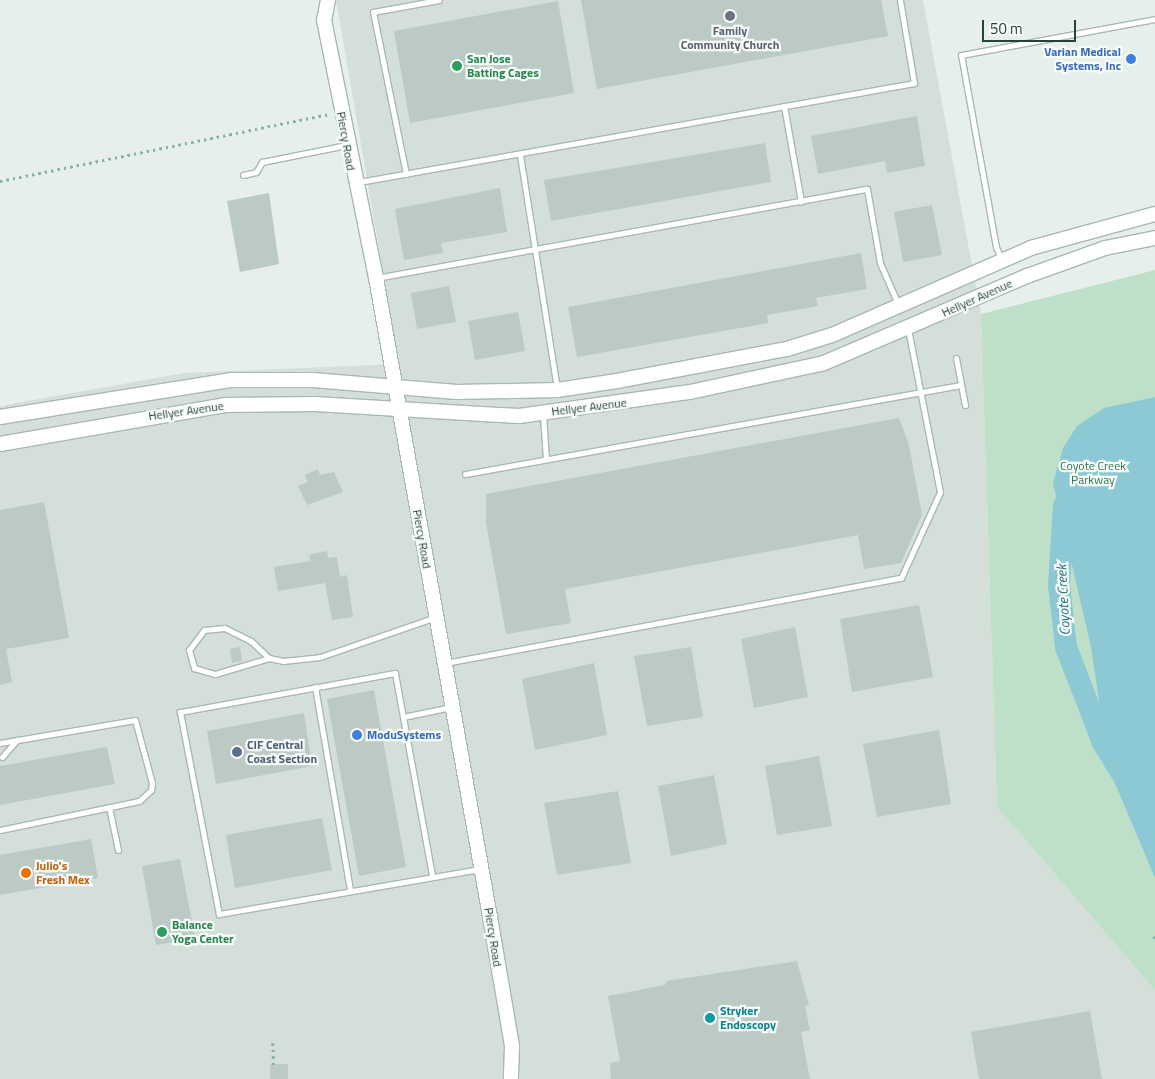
<!DOCTYPE html>
<style>
body{margin:0}
#map{position:relative;width:1155px;height:1079px;overflow:hidden;background:#e6efeb;font-family:"Titillium Web",sans-serif}
div>[style]{position:absolute}
.built>*{inset:0;background:#d4dfda}
.green>*{inset:0;background:#bfe0c8}
.water>*{inset:0;background:#8dc9d4}
.river>*{height:22px;margin:-11px;padding:0 11px;transform-origin:11px;border-radius:11px;background:#8dc9d4}
.building>*{inset:0;background:#bbcac4}
.path>*{height:2.5px;margin-top:-1.25px;transform-origin:0;background:repeating-linear-gradient(90deg,#86b3a5 0 2.5px,transparent 0 6.5px)}
.roads{filter:drop-shadow(1px 0 #a8b8b2) drop-shadow(-1px 0 #a8b8b2) drop-shadow(0 1px #a8b8b2) drop-shadow(0 -1px #a8b8b2)}
.lane>*{height:5px;margin:-2.5px;padding:0 2.5px;transform-origin:2.5px;border-radius:2.5px;background:#fff}
.secondary>*{height:14px;margin:-7px;padding:0 7px;transform-origin:7px;border-radius:7px;background:#fff}
.dots>*{width:14px;height:14px;translate:-50% -50%;box-sizing:border-box;border:2px solid #f7fbf9;border-radius:50%}
span{translate:-50% -50%;white-space:nowrap;text-align:center;line-height:1.15;-webkit-text-stroke:4.5px #f7fbf9;paint-order:stroke}
.worship-label{font-size:12px;color:#5b616d;font-weight:700}
.shop-label{font-size:12px;color:#366cbe;font-weight:700}
.right{translate:-100% -50%;text-align:right}
.left{translate:0 -50%;text-align:left}
.leisure-label{font-size:12px;color:#27864d;font-weight:700}
.street-label{font-size:12px;color:#24423a}
.park-label{font-size:12px;color:#2c7a4b}
.service-label{font-size:12px;color:#4e5e75;font-weight:700}
.food-label{font-size:12px;color:#c56008;font-weight:700}
.culture-label{font-size:12px;color:#0d838f;font-weight:700}
.water-label{font-size:14px;color:#1b6f80;font-style:italic}
.scale{position:absolute;left:982px;top:20px;width:94px;height:22px;box-sizing:border-box;border:2px solid #24423a;border-top:0;padding-left:6px;font-size:15px;line-height:18px;white-space:nowrap;color:#24423a;-webkit-text-stroke:4px #f7fbf9;paint-order:stroke}
</style>
<div id="map">
<div class="built">
<div style="clip-path:polygon(336px 0,923px 0,981px 314px,997px 807px,1155px 990px,1155px 1079px,0 1079px,0 406px,184px 373px,399px 364px)"></div>
</div>
<div class="green">
<div style="clip-path:polygon(1155px 270px,1155px 990px,997px 807px,981px 314px)"></div>
</div>
<div class="water">
<div style="clip-path:polygon(1155px 397px,1155px 878px,1109px 769px,1091px 647px,1053px 483px,1063px 448px,1077px 426px,1104px 408px)"></div>
</div>
<div class="river">
<div style="left:1064px;top:506px;width:79px;rotate:93.6deg"></div>
<div style="left:1059px;top:585px;width:62px;rotate:83.6deg"></div>
<div style="left:1066px;top:647px;width:103px;rotate:68.9deg"></div>
<div style="left:1103px;top:743px;width:99px;rotate:58.2deg"></div>
</div>
<div class="building">
<div style="clip-path:polygon(581px 0,881px 0,888px 36px,597px 89px)"></div>
<div style="clip-path:polygon(558px 1px,574px 93px,410px 123px,394px 31px)"></div>
<div style="clip-path:polygon(917px 116px,925px 166px,887px 173px,885px 161px,818px 174px,811px 136px)"></div>
<div style="clip-path:polygon(765px 143px,771px 182px,551px 221px,544px 180px)"></div>
<div style="clip-path:polygon(500px 188px,507px 232px,441px 243px,443px 253px,404px 260px,395px 209px)"></div>
<div style="clip-path:polygon(269px 193px,279px 264px,240px 272px,227px 201px)"></div>
<div style="clip-path:polygon(932px 205px,942px 255px,903px 262px,894px 212px)"></div>
<div style="clip-path:polygon(861px 253px,867px 289px,816px 298px,818px 306px,767px 315px,768px 323px,577px 357px,568px 307px)"></div>
<div style="clip-path:polygon(449px 286px,456px 322px,417px 329px,411px 293px)"></div>
<div style="clip-path:polygon(518px 312px,525px 351px,475px 360px,468px 321px)"></div>
<div style="clip-path:polygon(899px 418px,909px 445px,922px 515px,901px 563px,864px 569px,858px 535px,565px 589px,571px 623px,506px 634px,486px 523px,486px 494px)"></div>
<div style="clip-path:polygon(318px 469px,320px 475px,334px 472px,343px 492px,307px 505px,298px 486px,308px 482px,305px 475px)"></div>
<div style="clip-path:polygon(44px 502px,69px 638px,6px 649px,12px 682px,0 685px,0 510px)"></div>
<div style="clip-path:polygon(327px 551px,328px 558px,337px 557px,340px 577px,347px 575px,353px 617px,332px 620px,325px 583px,278px 591px,274px 567px,311px 561px,309px 555px)"></div>
<div style="clip-path:polygon(919px 605px,933px 677px,852px 692px,840px 619px)"></div>
<div style="clip-path:polygon(795px 627px,808px 697px,754px 708px,741px 639px)"></div>
<div style="clip-path:polygon(240px 647px,242px 661px,232px 663px,230px 649px)"></div>
<div style="clip-path:polygon(691px 647px,703px 717px,647px 726px,634px 656px)"></div>
<div style="clip-path:polygon(594px 663px,607px 735px,535px 750px,522px 679px)"></div>
<div style="clip-path:polygon(374px 690px,406px 867px,359px 876px,327px 699px)"></div>
<div style="clip-path:polygon(304px 713px,312px 766px,216px 784px,207px 731px)"></div>
<div style="clip-path:polygon(939px 730px,951px 804px,877px 817px,863px 744px)"></div>
<div style="clip-path:polygon(107px 747px,115px 784px,0 805px,0 766px)"></div>
<div style="clip-path:polygon(819px 756px,832px 826px,777px 835px,765px 766px)"></div>
<div style="clip-path:polygon(714px 775px,727px 844px,671px 856px,658px 786px)"></div>
<div style="clip-path:polygon(618px 791px,631px 863px,557px 875px,544px 803px)"></div>
<div style="clip-path:polygon(322px 818px,332px 870px,235px 888px,226px 835px)"></div>
<div style="clip-path:polygon(91px 839px,98px 878px,0 895px,0 855px)"></div>
<div style="clip-path:polygon(180px 859px,195px 938px,156px 945px,142px 866px)"></div>
<div style="clip-path:polygon(797px 961px,809px 1005px,805px 1006px,810px 1030px,801px 1032px,810px 1079px,611px 1079px,610px 1063px,620px 1061px,608px 996px,665px 985px,667px 981px)"></div>
<div style="clip-path:polygon(1090px 1011px,1102px 1079px,979px 1079px,971px 1032px)"></div>
<div style="clip-path:polygon(270px 1064px,288px 1064px,288px 1079px,270px 1079px)"></div>
</div>
<div class="path">
<div style="left:0;top:181px;width:336px;rotate:-11.5deg"></div>
<div style="left:1154px;top:936px;width:3px;rotate:72deg"></div>
<div style="left:273px;top:1043px;width:25px;rotate:88deg"></div>
</div>
<div class="roads">
<div class="lane">
<div style="left:784px;top:106px;width:97px;rotate:79.9deg"></div>
<div style="left:520px;top:155px;width:237px;rotate:81deg"></div>
<div style="left:406px;top:174px;width:165px;rotate:-101.5deg"></div>
<div style="left:373px;top:12px;width:67px;rotate:-10.3deg"></div>
<div style="left:243px;top:175px;width:13px;rotate:-13deg"></div>
<div style="left:256px;top:172px;width:12px;rotate:-59deg"></div>
<div style="left:262px;top:162px;width:86px;rotate:-11.4deg"></div>
<div style="left:359px;top:182px;width:564px;rotate:-10.11deg"></div>
<div style="left:914px;top:83px;width:84px;rotate:-99.6deg"></div>
<div style="left:1002px;top:260px;width:14px;rotate:-115deg"></div>
<div style="left:996px;top:247px;width:195px;rotate:-100.3deg"></div>
<div style="left:961px;top:55px;width:197px;rotate:-10.5deg"></div>
<div style="left:376px;top:278px;width:499px;rotate:-10.3deg"></div>
<div style="left:867px;top:189px;width:75px;rotate:80deg"></div>
<div style="left:880px;top:263px;width:45px;rotate:66.3deg"></div>
<div style="left:956px;top:358px;width:48px;rotate:79.2deg"></div>
<div style="left:543px;top:415px;width:44px;rotate:86.1deg"></div>
<div style="left:465px;top:474px;width:504px;rotate:-10.17deg"></div>
<div style="left:269px;top:658px;width:25px;rotate:-137deg"></div>
<div style="left:251px;top:641px;width:30px;rotate:-154deg"></div>
<div style="left:224px;top:628px;width:20px;rotate:174deg"></div>
<div style="left:204px;top:630px;width:25px;rotate:127deg"></div>
<div style="left:189px;top:650px;width:19px;rotate:74deg"></div>
<div style="left:194px;top:668px;width:22px;rotate:16deg"></div>
<div style="left:215px;top:674px;width:56px;rotate:-16.5deg"></div>
<div style="left:269px;top:658px;width:14px;rotate:12deg"></div>
<div style="left:283px;top:661px;width:37px;rotate:-6deg"></div>
<div style="left:320px;top:657px;width:123px;rotate:-19deg"></div>
<div style="left:445px;top:663px;width:464px;rotate:-10.6deg"></div>
<div style="left:901px;top:578px;width:94px;rotate:-65.6deg"></div>
<div style="left:940px;top:492px;width:166px;rotate:-101.1deg"></div>
<div style="left:315px;top:687px;width:206px;rotate:80.2deg"></div>
<div style="left:403px;top:717px;width:49px;rotate:-11.8deg"></div>
<div style="left:0;top:743px;width:137px;rotate:-9.7deg"></div>
<div style="left:135px;top:720px;width:65px;rotate:74.9deg"></div>
<div style="left:152px;top:783px;width:7px;rotate:98deg"></div>
<div style="left:151px;top:790px;width:16px;rotate:137deg"></div>
<div style="left:139px;top:801px;width:142px;rotate:168.2deg"></div>
<div style="left:2px;top:757px;width:23px;rotate:-49deg"></div>
<div style="left:109px;top:807px;width:44px;rotate:78.2deg"></div>
<div style="left:432px;top:875px;width:205px;rotate:-100.4deg"></div>
<div style="left:395px;top:673px;width:219px;rotate:169.7deg"></div>
<div style="left:180px;top:712px;width:206px;rotate:79.1deg"></div>
<div style="left:219px;top:914px;width:265px;rotate:-9.8deg"></div>
</div>
<div class="secondary">
<div style="left:328px;top:0;width:20px;rotate:101deg"></div>
<div style="left:324px;top:20px;width:263px;rotate:78.6deg"></div>
<div style="left:376px;top:278px;width:649px;rotate:79.88deg"></div>
<div style="left:490px;top:917px;width:131px;rotate:80.3deg"></div>
<div style="left:512px;top:1046px;width:33px;rotate:92deg"></div>
<div style="left:0;top:417px;width:235px;rotate:-9.1deg"></div>
<div style="left:232px;top:380px;width:81px"></div>
<div style="left:313px;top:380px;width:144px;rotate:4.8deg"></div>
<div style="left:456px;top:392px;width:101px;rotate:-1.1deg"></div>
<div style="left:557px;top:390px;width:61px;rotate:-8.5deg"></div>
<div style="left:617px;top:381px;width:173px;rotate:-10.7deg"></div>
<div style="left:787px;top:349px;width:47px;rotate:-17.3deg"></div>
<div style="left:832px;top:335px;width:217px;rotate:-23.6deg"></div>
<div style="left:1031px;top:248px;width:129px;rotate:-15.3deg"></div>
<div style="left:0;top:444px;width:228px;rotate:-9.8deg"></div>
<div style="left:225px;top:405px;width:90px;rotate:-0.6deg"></div>
<div style="left:315px;top:404px;width:204px;rotate:3.4deg"></div>
<div style="left:519px;top:416px;width:173px;rotate:-8deg"></div>
<div style="left:690px;top:392px;width:137px;rotate:-12.2deg"></div>
<div style="left:824px;top:363px;width:221px;rotate:-23.2deg"></div>
<div style="left:1027px;top:276px;width:83px;rotate:-19.7deg"></div>
<div style="left:1105px;top:248px;width:51px;rotate:-11.3deg"></div>
</div>
</div>
<div class="dots">
<div style="left:730px;top:16px;background:#6b7280"></div>
<div style="left:1131px;top:59px;background:#3f7fe0"></div>
<div style="left:457px;top:66px;background:#2e9e5b"></div>
<div style="left:357px;top:735px;background:#3f7fe0"></div>
<div style="left:237px;top:752px;background:#5c6f8a"></div>
<div style="left:26px;top:873px;background:#e8710a"></div>
<div style="left:162px;top:932px;background:#2e9e5b"></div>
<div style="left:710px;top:1018px;background:#0f9aa8"></div>
</div>
<div class="worship-label">
<span style="left:730px;top:38px">Family<br>Community Church</span>
</div>
<div class="shop-label">
<span class="right" style="left:1121px;top:59px">Varian Medical<br>Systems, Inc</span>
<span class="left" style="left:367px;top:735px">ModuSystems</span>
</div>
<div class="leisure-label">
<span class="left" style="left:467px;top:66px">San Jose<br>Batting Cages</span>
<span class="left" style="left:172px;top:932px">Balance<br>Yoga Center</span>
</div>
<div class="street-label">
<span style="left:346px;top:141px;rotate:80deg">Piercy Road</span>
<span style="left:977px;top:298px;rotate:-24deg">Hellyer Avenue</span>
<span style="left:589px;top:407px;rotate:-7deg">Hellyer Avenue</span>
<span style="left:186px;top:411px;rotate:-8deg">Hellyer Avenue</span>
<span style="left:422px;top:539px;rotate:80deg">Piercy Road</span>
<span style="left:493px;top:937px;rotate:81deg">Piercy Road</span>
</div>
<div class="park-label">
<span style="left:1093px;top:473px">Coyote Creek<br>Parkway</span>
</div>
<div class="service-label">
<span class="left" style="left:247px;top:752px">CIF Central<br>Coast Section</span>
</div>
<div class="food-label">
<span class="left" style="left:36px;top:873px">Julio's<br>Fresh Mex</span>
</div>
<div class="culture-label">
<span class="left" style="left:720px;top:1018px">Stryker<br>Endoscopy</span>
</div>
<div class="water-label">
<span style="left:1063px;top:600px;rotate:-93deg">Coyote Creek</span>
</div>
<div class="scale">50 m</div>
</div>
